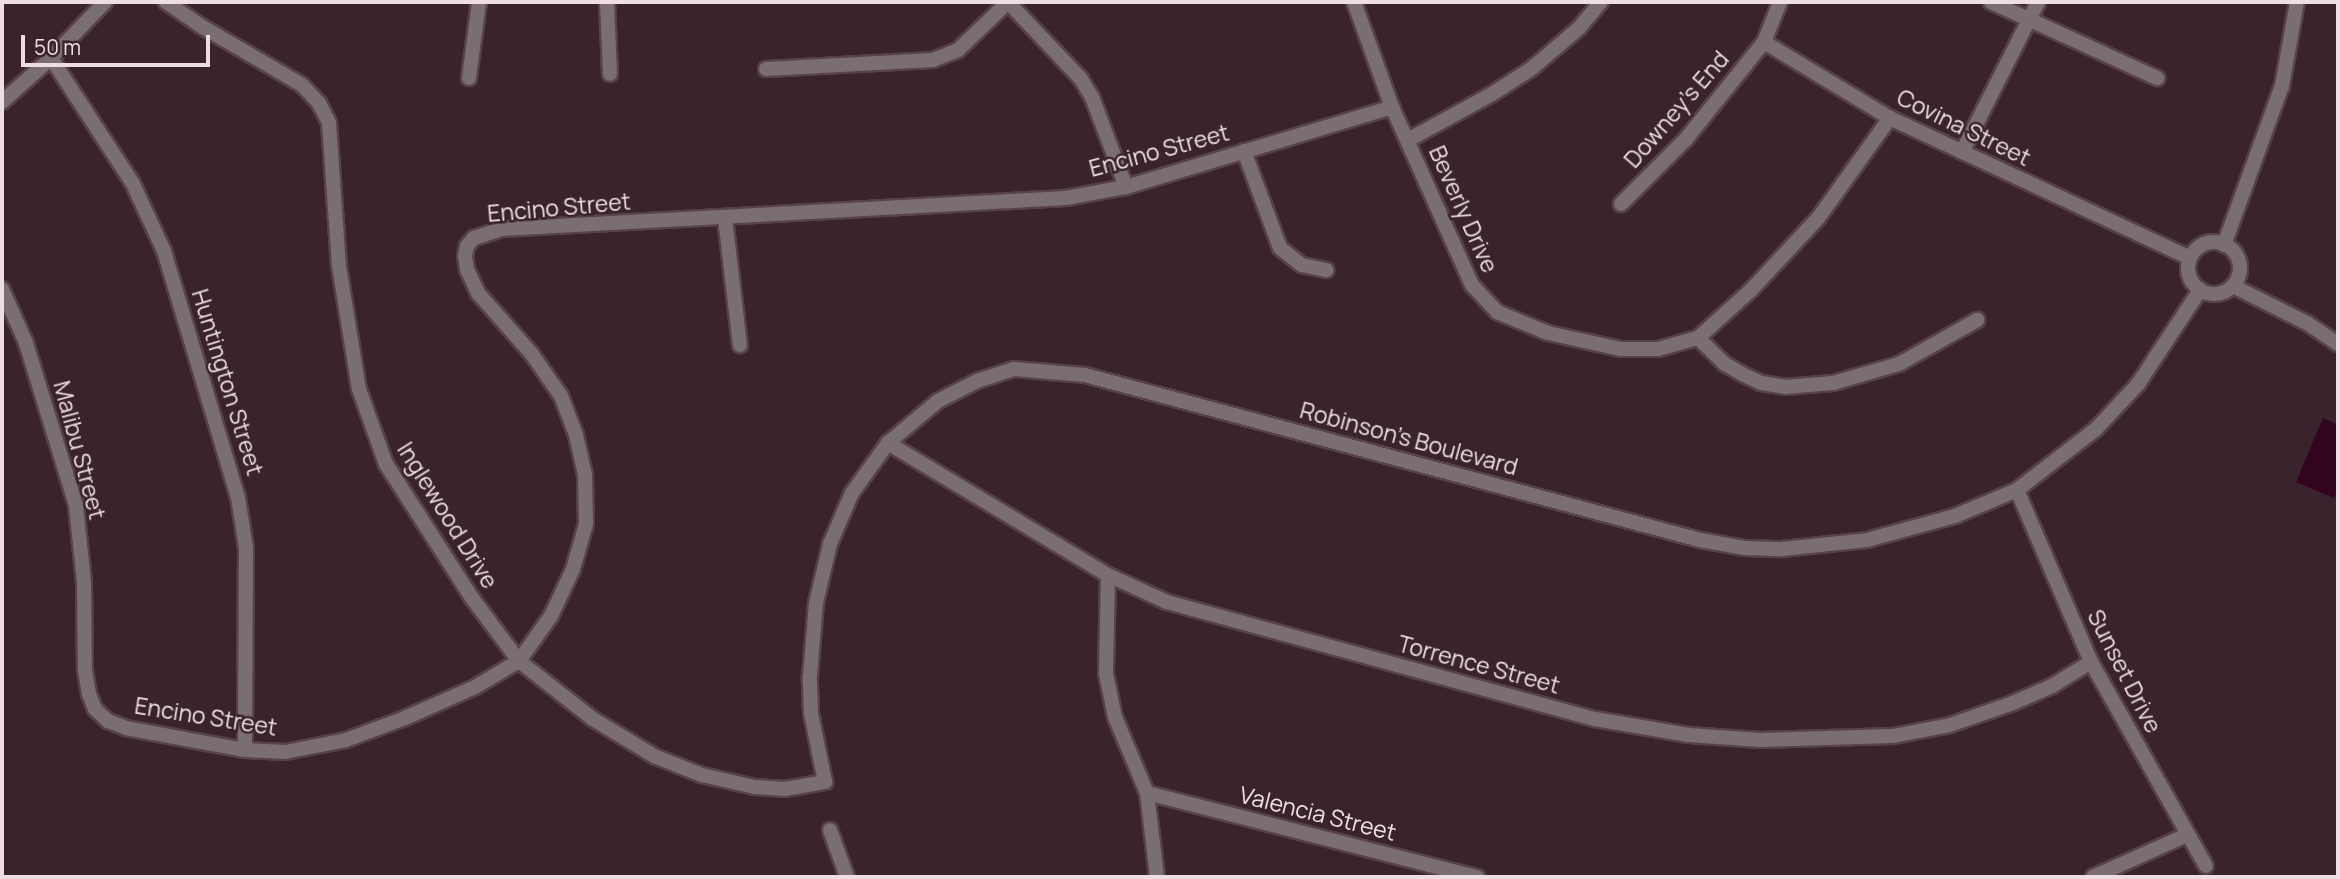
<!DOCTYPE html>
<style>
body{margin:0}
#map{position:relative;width:2340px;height:879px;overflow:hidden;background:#3a232d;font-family:Manrope,sans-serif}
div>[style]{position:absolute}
.water>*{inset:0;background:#32041d}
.roads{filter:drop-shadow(2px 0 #57414a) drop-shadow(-2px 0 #57414a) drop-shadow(0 2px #57414a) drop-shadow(0 -2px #57414a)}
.street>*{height:14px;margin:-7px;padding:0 7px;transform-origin:7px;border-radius:7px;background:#7b6e73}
.street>.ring{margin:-7px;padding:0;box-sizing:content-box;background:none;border:14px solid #7b6e73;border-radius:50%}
span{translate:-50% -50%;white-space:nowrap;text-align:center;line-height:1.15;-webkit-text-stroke:5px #3a232d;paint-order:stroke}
.street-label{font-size:23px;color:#eedee4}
.frame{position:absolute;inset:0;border:4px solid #eedee4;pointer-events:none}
.scale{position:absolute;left:21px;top:35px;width:189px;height:32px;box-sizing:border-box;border:4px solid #eedee4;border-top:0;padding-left:9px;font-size:21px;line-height:24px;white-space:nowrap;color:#eedee4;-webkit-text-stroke:5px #3a232d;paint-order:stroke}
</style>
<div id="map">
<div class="water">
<div style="clip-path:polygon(2323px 418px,2338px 425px,2338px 488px,2334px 498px,2296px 482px)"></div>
</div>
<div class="roads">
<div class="street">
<div style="left:166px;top:2px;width:42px;rotate:34.4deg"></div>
<div style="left:201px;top:26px;width:117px;rotate:30.3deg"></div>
<div style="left:302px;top:85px;width:25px;rotate:47deg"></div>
<div style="left:319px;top:103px;width:22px;rotate:63deg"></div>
<div style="left:329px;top:123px;width:143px;rotate:86deg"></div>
<div style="left:339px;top:266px;width:125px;rotate:80.8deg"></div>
<div style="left:359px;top:389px;width:80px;rotate:70.2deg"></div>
<div style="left:386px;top:464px;width:159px;rotate:57.3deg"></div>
<div style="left:472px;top:598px;width:79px;rotate:53.3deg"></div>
<div style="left:519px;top:661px;width:94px;rotate:38.1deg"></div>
<div style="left:593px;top:719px;width:71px;rotate:31.2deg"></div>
<div style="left:654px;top:756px;width:52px;rotate:21.6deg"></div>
<div style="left:702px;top:775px;width:54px;rotate:12.8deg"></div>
<div style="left:755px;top:787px;width:30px;rotate:4deg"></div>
<div style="left:785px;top:789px;width:41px;rotate:-9.9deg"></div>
<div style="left:825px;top:782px;width:70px;rotate:-101.5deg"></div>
<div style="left:811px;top:713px;width:37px;rotate:-92deg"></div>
<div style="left:810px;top:676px;width:73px;rotate:-85.3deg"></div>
<div style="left:816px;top:603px;width:61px;rotate:-76.7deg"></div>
<div style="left:830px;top:544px;width:56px;rotate:-66.7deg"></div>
<div style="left:852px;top:493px;width:62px;rotate:-54.2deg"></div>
<div style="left:888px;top:443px;width:65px;rotate:-40deg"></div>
<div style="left:938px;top:401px;width:44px;rotate:-27.1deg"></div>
<div style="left:977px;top:381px;width:39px;rotate:-18deg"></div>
<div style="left:1014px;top:369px;width:71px;rotate:4.8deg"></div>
<div style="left:1085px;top:375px;width:637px;rotate:15.02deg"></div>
<div style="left:1700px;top:540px;width:46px;rotate:10.1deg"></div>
<div style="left:1745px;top:548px;width:37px;rotate:2deg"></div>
<div style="left:1782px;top:549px;width:85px;rotate:-6deg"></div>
<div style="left:1867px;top:540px;width:91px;rotate:-15.3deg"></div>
<div style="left:1955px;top:516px;width:67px;rotate:-22.8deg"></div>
<div style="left:2017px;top:490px;width:100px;rotate:-37.7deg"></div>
<div style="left:2096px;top:429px;width:62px;rotate:-47deg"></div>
<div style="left:2138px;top:384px;width:113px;rotate:-56.6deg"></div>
<div style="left:607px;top:2px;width:72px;rotate:87.6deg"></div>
<div style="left:1008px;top:2px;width:106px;rotate:46.5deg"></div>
<div style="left:1081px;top:79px;width:21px;rotate:59deg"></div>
<div style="left:1092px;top:97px;width:96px;rotate:69.3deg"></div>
<div style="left:1354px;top:2px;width:112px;rotate:70.1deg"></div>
<div style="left:1392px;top:107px;width:195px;rotate:65.8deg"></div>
<div style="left:1472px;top:285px;width:37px;rotate:47deg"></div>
<div style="left:1497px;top:312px;width:55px;rotate:22.4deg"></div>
<div style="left:1548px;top:333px;width:75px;rotate:12.4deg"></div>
<div style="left:1621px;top:349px;width:37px"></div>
<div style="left:1658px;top:349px;width:41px;rotate:-15.4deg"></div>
<div style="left:1698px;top:338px;width:72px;rotate:-42.2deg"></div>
<div style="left:1751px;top:290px;width:100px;rotate:-47deg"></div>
<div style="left:1819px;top:217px;width:122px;rotate:-54.4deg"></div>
<div style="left:1991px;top:2px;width:183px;rotate:24.6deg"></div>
<div style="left:1764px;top:42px;width:147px;rotate:31.1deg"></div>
<div style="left:1890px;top:118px;width:331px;rotate:25deg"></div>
<div style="left:51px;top:58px;width:150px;rotate:56.9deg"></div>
<div style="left:133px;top:184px;width:74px;rotate:65.2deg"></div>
<div style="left:164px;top:251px;width:257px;rotate:73.3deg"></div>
<div style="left:238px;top:497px;width:52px;rotate:81.1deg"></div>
<div style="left:246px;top:548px;width:202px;rotate:90.3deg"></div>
<div style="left:766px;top:69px;width:167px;rotate:-3.1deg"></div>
<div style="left:933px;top:60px;width:27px;rotate:-22deg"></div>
<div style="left:958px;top:50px;width:69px;rotate:-43.8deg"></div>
<div style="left:469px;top:78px;width:77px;rotate:-82.5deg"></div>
<div style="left:2px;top:102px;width:66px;rotate:-41.9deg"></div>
<div style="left:51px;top:58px;width:78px;rotate:-46deg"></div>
<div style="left:1408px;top:140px;width:96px;rotate:-28.7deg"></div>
<div style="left:1492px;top:94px;width:46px;rotate:-32.7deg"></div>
<div style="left:1531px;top:69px;width:63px;rotate:-40.5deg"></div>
<div style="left:1579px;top:28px;width:34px;rotate:-50deg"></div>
<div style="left:1244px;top:151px;width:103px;rotate:69.6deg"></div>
<div style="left:1280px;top:248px;width:28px;rotate:38deg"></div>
<div style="left:1302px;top:265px;width:25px;rotate:12deg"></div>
<div style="left:1962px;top:152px;width:168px;rotate:-63.1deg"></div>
<div style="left:1621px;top:204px;width:92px;rotate:-45deg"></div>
<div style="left:1686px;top:139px;width:124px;rotate:-51.2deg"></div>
<div style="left:1764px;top:42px;width:43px;rotate:-68.2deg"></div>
<div style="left:725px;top:218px;width:128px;rotate:83.3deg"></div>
<div class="ring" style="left:2188px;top:242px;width:38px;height:38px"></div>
<div style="left:2224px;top:245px;width:169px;rotate:-70deg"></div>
<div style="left:2282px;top:86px;width:85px;rotate:-79.9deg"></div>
<div style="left:2233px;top:286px;width:83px;rotate:26.6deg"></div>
<div style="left:2307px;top:323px;width:37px;rotate:34deg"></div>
<div style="left:2px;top:289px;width:59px;rotate:66deg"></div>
<div style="left:26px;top:343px;width:170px;rotate:72.9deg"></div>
<div style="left:76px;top:506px;width:76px;rotate:84deg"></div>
<div style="left:84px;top:582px;width:89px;rotate:89.4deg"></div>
<div style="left:85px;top:671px;width:23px;rotate:80deg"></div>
<div style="left:89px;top:694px;width:16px;rotate:68deg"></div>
<div style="left:95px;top:709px;width:18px;rotate:43deg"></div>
<div style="left:108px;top:721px;width:19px;rotate:21deg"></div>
<div style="left:126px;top:728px;width:121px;rotate:10.5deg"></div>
<div style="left:245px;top:750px;width:40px;rotate:2.9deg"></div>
<div style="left:285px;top:752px;width:62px;rotate:-11.1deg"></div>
<div style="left:346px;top:740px;width:63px;rotate:-20.4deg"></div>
<div style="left:405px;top:718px;width:77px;rotate:-23.9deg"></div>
<div style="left:475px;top:687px;width:51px;rotate:-30.6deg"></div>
<div style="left:519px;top:661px;width:55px;rotate:-54.6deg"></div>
<div style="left:551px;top:616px;width:52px;rotate:-64.9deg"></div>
<div style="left:573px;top:569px;width:47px;rotate:-73.9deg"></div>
<div style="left:586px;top:524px;width:49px;rotate:-91.2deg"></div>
<div style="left:585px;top:475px;width:41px;rotate:-102.7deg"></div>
<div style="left:576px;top:435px;width:42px;rotate:-111deg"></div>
<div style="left:561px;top:396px;width:52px;rotate:-124.9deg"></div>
<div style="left:531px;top:353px;width:80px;rotate:-131.5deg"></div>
<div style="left:478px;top:293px;width:26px;rotate:-115deg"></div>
<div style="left:467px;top:269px;width:13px;rotate:-99deg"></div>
<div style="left:465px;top:256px;width:10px;rotate:-79deg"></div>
<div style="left:467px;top:246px;width:11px;rotate:-49deg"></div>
<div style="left:474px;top:238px;width:29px;rotate:-18deg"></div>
<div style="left:502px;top:229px;width:565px;rotate:-3.15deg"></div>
<div style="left:1066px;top:198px;width:61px;rotate:-10.4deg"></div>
<div style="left:1126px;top:187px;width:278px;rotate:-16.7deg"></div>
<div style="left:1698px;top:338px;width:37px;rotate:44deg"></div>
<div style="left:1725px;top:364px;width:20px;rotate:30deg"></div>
<div style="left:1742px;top:374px;width:21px;rotate:25deg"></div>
<div style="left:1761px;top:383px;width:24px;rotate:9deg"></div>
<div style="left:1785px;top:387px;width:48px;rotate:-4.8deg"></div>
<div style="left:1833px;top:383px;width:69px;rotate:-16.1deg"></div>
<div style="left:1899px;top:364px;width:90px;rotate:-29.4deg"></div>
<div style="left:888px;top:443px;width:257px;rotate:31deg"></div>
<div style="left:1108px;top:575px;width:65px;rotate:24.6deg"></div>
<div style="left:1167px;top:602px;width:444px;rotate:15.3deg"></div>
<div style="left:1595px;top:719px;width:95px;rotate:9.7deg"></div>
<div style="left:1689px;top:735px;width:71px;rotate:4deg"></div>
<div style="left:1760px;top:740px;width:133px;rotate:-1.7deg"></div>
<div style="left:1893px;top:736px;width:58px;rotate:-10.9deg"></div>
<div style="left:1950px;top:725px;width:67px;rotate:-19.2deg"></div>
<div style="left:2013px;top:703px;width:43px;rotate:-23.6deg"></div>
<div style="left:2052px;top:686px;width:46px;rotate:-31.6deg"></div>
<div style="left:2017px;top:490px;width:187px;rotate:66.7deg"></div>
<div style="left:2091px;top:662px;width:234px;rotate:60.6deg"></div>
<div style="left:1108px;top:575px;width:99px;rotate:91.2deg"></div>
<div style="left:1106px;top:674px;width:44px;rotate:78.2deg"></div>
<div style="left:1115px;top:717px;width:82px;rotate:67.2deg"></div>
<div style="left:1147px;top:793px;width:85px;rotate:83.2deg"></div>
<div style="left:1147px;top:793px;width:341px;rotate:14.3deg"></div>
<div style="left:830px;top:830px;width:50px;rotate:70.1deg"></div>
<div style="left:2093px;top:877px;width:103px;rotate:-24.1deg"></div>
</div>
</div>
<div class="street-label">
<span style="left:1676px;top:109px;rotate:-49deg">Downey's End</span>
<span style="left:1964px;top:127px;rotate:26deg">Covina Street</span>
<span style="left:1159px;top:150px;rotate:-15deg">Encino Street</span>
<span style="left:559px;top:207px;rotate:-5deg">Encino Street</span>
<span style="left:1464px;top:209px;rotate:66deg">Beverly Drive</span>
<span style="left:228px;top:382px;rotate:73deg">Huntington Street</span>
<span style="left:1409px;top:438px;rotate:15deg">Robinson's Boulevard</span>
<span style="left:80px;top:450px;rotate:75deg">Malibu Street</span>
<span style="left:448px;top:515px;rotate:58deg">Inglewood Drive</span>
<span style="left:1479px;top:664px;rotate:15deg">Torrence Street</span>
<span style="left:2125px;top:671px;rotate:63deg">Sunset Drive</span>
<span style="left:206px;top:716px;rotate:9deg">Encino Street</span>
<span style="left:1318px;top:813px;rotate:14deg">Valencia Street</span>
</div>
<div class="frame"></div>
<div class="scale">50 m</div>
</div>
